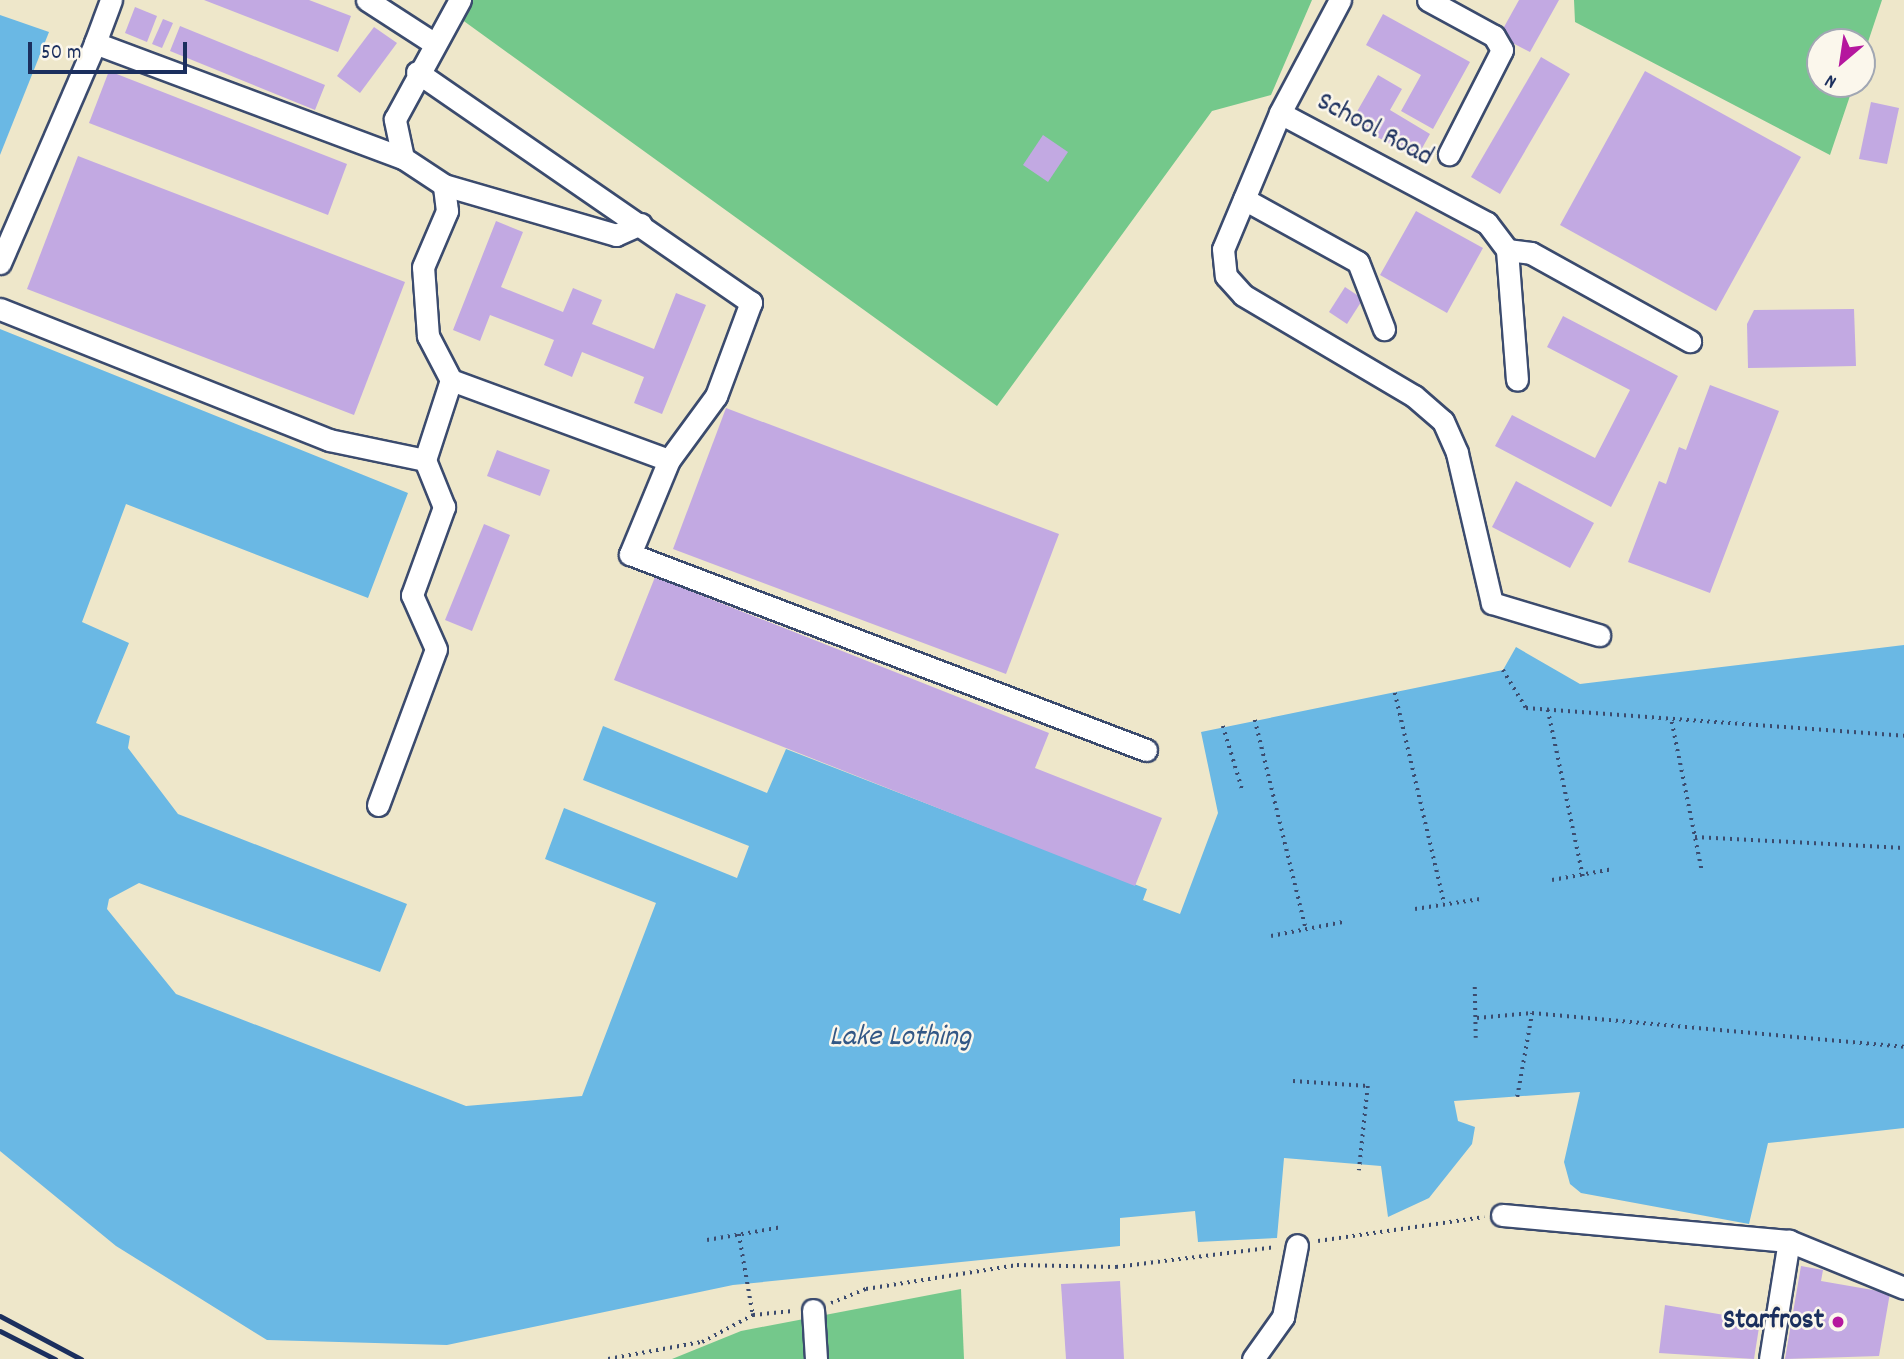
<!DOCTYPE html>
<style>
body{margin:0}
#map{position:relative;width:1904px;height:1359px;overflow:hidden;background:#eee7ca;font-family:Dekko,sans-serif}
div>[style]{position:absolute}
.green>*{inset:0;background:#74c88b}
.water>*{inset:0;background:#6ab8e4}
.building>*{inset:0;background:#c2a9e2}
.path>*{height:3.5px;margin-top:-1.75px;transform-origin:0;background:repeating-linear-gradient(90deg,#3b4b6e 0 2px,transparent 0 7px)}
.roads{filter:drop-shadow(2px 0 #3b4b6e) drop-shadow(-2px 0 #3b4b6e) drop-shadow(0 2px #3b4b6e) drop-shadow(0 -2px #3b4b6e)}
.minor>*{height:21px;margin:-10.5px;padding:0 10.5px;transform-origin:10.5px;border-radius:10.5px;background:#fff}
.rail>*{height:5px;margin:-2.5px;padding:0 2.5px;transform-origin:2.5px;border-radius:2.5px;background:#1b2f5e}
.dots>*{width:19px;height:19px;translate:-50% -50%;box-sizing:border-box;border:4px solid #fbf7ec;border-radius:50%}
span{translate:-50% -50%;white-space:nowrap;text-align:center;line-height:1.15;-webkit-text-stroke:5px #fbf7ec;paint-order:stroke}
.street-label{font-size:28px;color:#1b2f5e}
.poi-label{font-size:28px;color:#1b2f5e;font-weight:700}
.right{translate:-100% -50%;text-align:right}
.water-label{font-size:30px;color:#335886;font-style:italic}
.north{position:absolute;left:1806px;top:28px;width:70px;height:70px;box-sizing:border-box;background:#fbf7ec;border:2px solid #a1a7b3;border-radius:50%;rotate:209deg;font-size:19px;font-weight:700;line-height:28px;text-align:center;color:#1b2f5e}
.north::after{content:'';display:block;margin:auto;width:24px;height:32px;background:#b5179e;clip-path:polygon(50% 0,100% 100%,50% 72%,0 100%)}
.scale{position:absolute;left:28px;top:42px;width:159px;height:32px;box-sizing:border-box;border:4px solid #1b2f5e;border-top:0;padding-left:9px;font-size:21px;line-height:24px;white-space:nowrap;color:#1b2f5e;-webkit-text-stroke:5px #fbf7ec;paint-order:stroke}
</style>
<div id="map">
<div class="green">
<div style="clip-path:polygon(472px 0,1312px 0,1271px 95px,1212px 111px,997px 406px,461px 19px)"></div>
<div style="clip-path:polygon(1574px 0,1882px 0,1862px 60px,1862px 42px,1820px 42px,1820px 84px,1854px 84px,1830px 155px,1575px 22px)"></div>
<div style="clip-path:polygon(961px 1289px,964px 1359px,672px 1359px,741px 1331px)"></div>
</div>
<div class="water">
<div style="clip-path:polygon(0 15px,49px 32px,0 155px)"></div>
<div style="clip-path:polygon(0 329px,408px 493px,368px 598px,126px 504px,82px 622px,129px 643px,96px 723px,130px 736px,128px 748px,178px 814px,407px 904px,380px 972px,139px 883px,109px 899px,107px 909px,176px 994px,466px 1106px,582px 1096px,656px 903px,545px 859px,564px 808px,737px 878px,749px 846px,583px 780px,603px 726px,767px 793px,786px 749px,1147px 889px,1143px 900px,1180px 914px,1218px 813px,1201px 732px,1503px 670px,1516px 647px,1580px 684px,1904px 645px,1904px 1128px,1768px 1143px,1749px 1224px,1581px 1193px,1570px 1184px,1564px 1162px,1580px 1092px,1454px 1101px,1458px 1121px,1475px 1127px,1472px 1144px,1429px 1198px,1388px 1217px,1381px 1166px,1284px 1158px,1277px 1238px,1198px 1242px,1195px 1211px,1120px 1218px,1120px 1246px,733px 1285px,447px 1345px,267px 1340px,116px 1246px,0 1151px)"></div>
</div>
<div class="building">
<div style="clip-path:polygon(204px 0,309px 0,351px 16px,338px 52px)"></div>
<div style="clip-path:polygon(1519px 0,1559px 0,1530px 52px,1499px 36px)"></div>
<div style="clip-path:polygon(135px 7px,157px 16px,147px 42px,125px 33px)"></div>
<div style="clip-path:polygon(1383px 14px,1470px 62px,1433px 129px,1401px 111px,1421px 75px,1366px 45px)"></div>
<div style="clip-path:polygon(163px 19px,173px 23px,162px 48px,152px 44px)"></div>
<div style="clip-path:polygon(180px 26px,325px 85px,315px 110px,170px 51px)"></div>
<div style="clip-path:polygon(374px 27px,397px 43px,360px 93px,337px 76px)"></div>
<div style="clip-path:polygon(1541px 57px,1570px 74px,1500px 194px,1471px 177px)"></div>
<div style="clip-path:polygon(109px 71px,347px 164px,328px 215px,89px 123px)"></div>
<div style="clip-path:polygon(1645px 71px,1801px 157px,1716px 311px,1560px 225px)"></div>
<div style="clip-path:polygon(1378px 75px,1402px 89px,1390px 110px,1430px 134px,1416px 159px,1351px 122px)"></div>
<div style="clip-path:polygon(1871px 102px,1899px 108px,1887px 164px,1859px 159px)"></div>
<div style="clip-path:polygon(1043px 135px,1068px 152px,1048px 182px,1023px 165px)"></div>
<div style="clip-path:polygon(78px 156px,405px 282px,354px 415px,27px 289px)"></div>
<div style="clip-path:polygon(1416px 211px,1483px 248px,1447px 313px,1380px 275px)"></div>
<div style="clip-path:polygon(496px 221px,523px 232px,501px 287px,563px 312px,573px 288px,602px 300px,592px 324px,654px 349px,676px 293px,706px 305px,662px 414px,634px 403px,644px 377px,582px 352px,572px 377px,544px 365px,554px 340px,490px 315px,480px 341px,453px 330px)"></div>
<div style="clip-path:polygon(1345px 287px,1363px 299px,1347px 324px,1329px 312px)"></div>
<div style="clip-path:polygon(1854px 309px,1856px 366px,1748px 368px,1747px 324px,1754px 310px)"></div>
<div style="clip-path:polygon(1563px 316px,1678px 376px,1611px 507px,1495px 446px,1512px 415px,1595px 458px,1630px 390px,1547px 347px)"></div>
<div style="clip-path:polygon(1710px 385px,1779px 411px,1710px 593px,1628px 562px,1659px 481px,1666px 484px,1679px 447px,1686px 450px)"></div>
<div style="clip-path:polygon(726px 408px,1059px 534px,1006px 674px,673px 549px)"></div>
<div style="clip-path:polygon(497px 450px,550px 470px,540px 496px,487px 476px)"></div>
<div style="clip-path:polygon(1516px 481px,1594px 523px,1570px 568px,1492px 527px)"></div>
<div style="clip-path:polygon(484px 524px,510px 535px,472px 631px,445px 620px)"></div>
<div style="clip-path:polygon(655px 577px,1049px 733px,1035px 768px,1162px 818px,1135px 886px,614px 680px)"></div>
<div style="clip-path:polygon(1801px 1266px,1823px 1270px,1821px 1281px,1890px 1293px,1879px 1356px,1785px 1359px)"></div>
<div style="clip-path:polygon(1120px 1281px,1124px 1359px,1066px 1359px,1061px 1284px)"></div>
<div style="clip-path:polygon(1665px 1305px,1760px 1321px,1754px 1359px,1659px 1353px)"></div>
</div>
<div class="path">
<div style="left:1503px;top:670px;width:44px;rotate:58.8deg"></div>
<div style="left:1526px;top:708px;width:379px;rotate:4.2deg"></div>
<div style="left:1395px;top:693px;width:215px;rotate:76.8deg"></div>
<div style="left:1548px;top:710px;width:170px;rotate:78.1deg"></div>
<div style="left:1255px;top:720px;width:216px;rotate:76.3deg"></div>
<div style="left:1672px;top:722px;width:152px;rotate:78.6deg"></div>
<div style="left:1223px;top:726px;width:69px;rotate:73.1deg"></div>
<div style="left:1695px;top:837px;width:209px;rotate:3deg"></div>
<div style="left:1552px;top:880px;width:62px;rotate:-10.2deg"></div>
<div style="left:1415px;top:909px;width:66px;rotate:-8.7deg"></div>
<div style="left:1271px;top:936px;width:73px;rotate:-11deg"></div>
<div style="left:1475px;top:987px;width:51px;rotate:88.9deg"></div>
<div style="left:1477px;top:1018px;width:55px;rotate:-5.2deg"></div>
<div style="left:1532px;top:1013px;width:374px;rotate:5.2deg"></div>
<div style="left:1293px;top:1081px;width:75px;rotate:3.8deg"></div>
<div style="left:1368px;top:1086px;width:85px;rotate:96deg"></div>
<div style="left:1517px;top:1097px;width:85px;rotate:-79.9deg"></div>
<div style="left:739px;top:1234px;width:82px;rotate:80.2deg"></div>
<div style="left:707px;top:1240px;width:76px;rotate:-9.8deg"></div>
<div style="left:1318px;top:1241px;width:168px;rotate:-8.2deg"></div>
<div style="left:831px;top:1303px;width:38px;rotate:-22deg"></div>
<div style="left:866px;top:1289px;width:153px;rotate:-9deg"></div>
<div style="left:1017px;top:1265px;width:99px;rotate:1.2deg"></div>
<div style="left:1116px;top:1267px;width:161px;rotate:-7.1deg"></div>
<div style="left:608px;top:1359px;width:96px;rotate:-10.3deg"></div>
<div style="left:702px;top:1342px;width:58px;rotate:-27.9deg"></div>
<div style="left:753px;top:1315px;width:40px;rotate:-5.7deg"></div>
</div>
<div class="roads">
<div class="minor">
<div style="left:111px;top:0;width:46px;rotate:110.4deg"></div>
<div style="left:95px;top:43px;width:329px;rotate:20.5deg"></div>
<div style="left:367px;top:0;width:77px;rotate:32.9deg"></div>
<div style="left:1340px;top:0;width:128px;rotate:118deg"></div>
<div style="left:1280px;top:113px;width:234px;rotate:28deg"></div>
<div style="left:1487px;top:223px;width:34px;rotate:53deg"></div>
<div style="left:1507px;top:250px;width:130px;rotate:85.6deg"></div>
<div style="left:1428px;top:0;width:75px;rotate:28.6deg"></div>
<div style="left:1494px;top:36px;width:16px;rotate:60deg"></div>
<div style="left:1502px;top:50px;width:117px;rotate:117deg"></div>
<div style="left:417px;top:72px;width:406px;rotate:34.6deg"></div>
<div style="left:751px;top:302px;width:100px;rotate:110.4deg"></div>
<div style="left:716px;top:396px;width:79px;rotate:126.3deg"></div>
<div style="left:1280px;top:113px;width:147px;rotate:112.7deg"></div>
<div style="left:1223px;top:249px;width:27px;rotate:84deg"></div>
<div style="left:1226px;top:276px;width:25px;rotate:48deg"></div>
<div style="left:1243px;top:295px;width:199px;rotate:30.6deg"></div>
<div style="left:1414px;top:396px;width:38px;rotate:41deg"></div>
<div style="left:1443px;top:421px;width:35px;rotate:66deg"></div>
<div style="left:1457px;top:453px;width:154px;rotate:76.9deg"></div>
<div style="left:1492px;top:603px;width:112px;rotate:16.7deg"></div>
<div style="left:444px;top:185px;width:179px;rotate:16.2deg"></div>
<div style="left:616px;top:235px;width:27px;rotate:-24deg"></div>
<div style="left:1244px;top:199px;width:130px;rotate:28.9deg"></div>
<div style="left:1358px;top:262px;width:72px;rotate:68.8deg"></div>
<div style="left:1507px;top:250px;width:24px;rotate:7deg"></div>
<div style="left:1531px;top:253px;width:182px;rotate:29deg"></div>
<div style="left:0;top:263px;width:240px;rotate:-66.6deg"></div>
<div style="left:0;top:309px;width:354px;rotate:21.7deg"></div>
<div style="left:329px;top:440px;width:98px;rotate:11.8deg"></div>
<div style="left:451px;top:380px;width:232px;rotate:20.2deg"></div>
<div style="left:669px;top:460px;width:102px;rotate:112.5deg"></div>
<div style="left:630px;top:554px;width:552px;rotate:20.8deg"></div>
<div style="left:378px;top:805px;width:166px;rotate:-69.6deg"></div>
<div style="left:436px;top:649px;width:59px;rotate:-114deg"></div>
<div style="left:412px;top:595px;width:94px;rotate:-70deg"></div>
<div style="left:444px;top:507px;width:51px;rotate:-112deg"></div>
<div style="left:425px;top:460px;width:84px;rotate:-72deg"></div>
<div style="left:451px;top:380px;width:50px;rotate:-117.6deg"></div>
<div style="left:428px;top:336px;width:69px;rotate:-94.1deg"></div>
<div style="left:423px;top:267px;width:61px;rotate:-66.8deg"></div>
<div style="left:447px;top:211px;width:26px;rotate:-97deg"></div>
<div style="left:444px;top:185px;width:49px;rotate:-146.6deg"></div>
<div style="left:403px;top:158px;width:40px;rotate:-102deg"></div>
<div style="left:395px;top:119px;width:136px;rotate:-61.4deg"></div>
<div style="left:1502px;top:1215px;width:288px;rotate:5.2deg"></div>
<div style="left:1789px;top:1241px;width:124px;rotate:22.2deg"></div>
<div style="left:813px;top:1310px;width:49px;rotate:86.5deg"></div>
<div style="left:1253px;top:1359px;width:52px;rotate:-54.5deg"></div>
<div style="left:1283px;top:1317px;width:73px;rotate:-79deg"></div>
<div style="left:1770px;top:1359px;width:120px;rotate:-80.9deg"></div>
</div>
</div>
<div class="rail">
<div style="left:0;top:1316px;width:92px;rotate:28deg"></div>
<div style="left:0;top:1331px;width:62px;rotate:27deg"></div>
</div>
<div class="dots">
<div style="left:1838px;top:1322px;background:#b5179e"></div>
</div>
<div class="street-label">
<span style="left:1374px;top:131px;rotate:28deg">School Road</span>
</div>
<div class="poi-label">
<span class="right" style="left:1824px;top:1322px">Starfrost</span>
</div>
<div class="water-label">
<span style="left:900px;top:1039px">Lake Lothing</span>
</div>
<div class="north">N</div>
<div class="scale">50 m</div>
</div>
